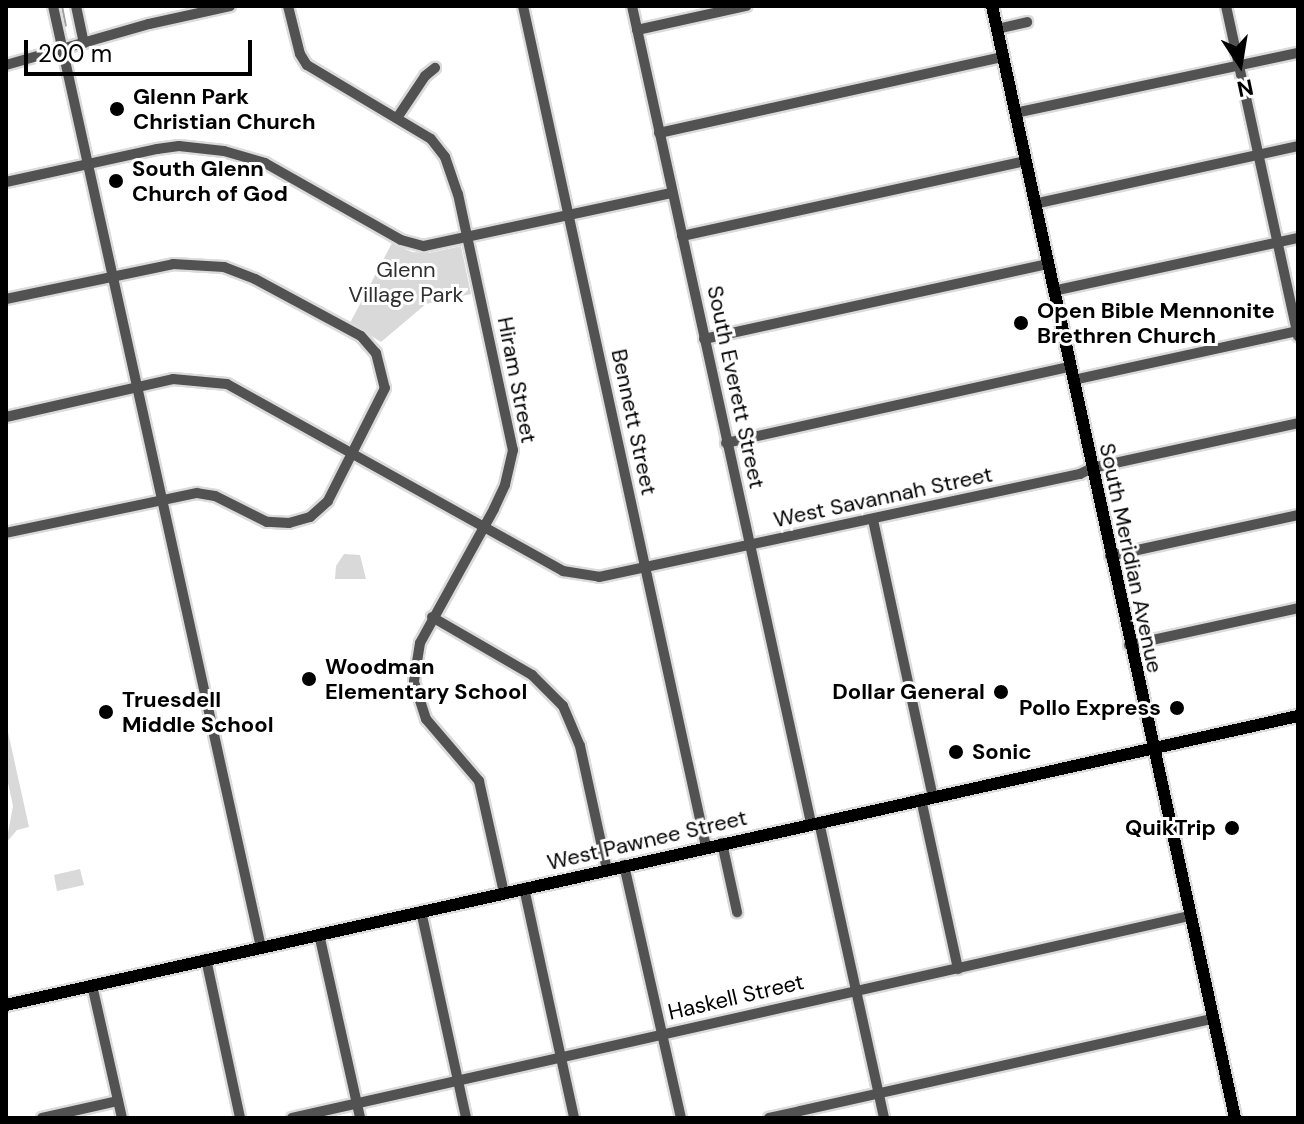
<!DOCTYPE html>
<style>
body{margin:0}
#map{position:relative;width:1304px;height:1124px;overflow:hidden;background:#fff;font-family:"DM Sans",sans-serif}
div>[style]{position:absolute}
.green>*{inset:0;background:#d9d9d9}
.stream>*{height:2px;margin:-1px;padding:0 1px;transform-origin:1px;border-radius:1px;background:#a0a0a0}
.roads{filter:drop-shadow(2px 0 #dbdbdb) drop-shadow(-2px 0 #dbdbdb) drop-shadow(0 2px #dbdbdb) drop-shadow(0 -2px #dbdbdb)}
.minor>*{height:10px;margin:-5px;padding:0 5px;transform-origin:5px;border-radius:5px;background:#525252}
.major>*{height:12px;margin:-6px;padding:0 6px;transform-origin:6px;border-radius:6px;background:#000}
.dots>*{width:22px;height:22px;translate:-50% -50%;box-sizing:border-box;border:4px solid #fff;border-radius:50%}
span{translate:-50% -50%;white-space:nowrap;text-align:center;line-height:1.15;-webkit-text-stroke:6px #fff;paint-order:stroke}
.poi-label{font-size:22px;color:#000;font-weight:700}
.left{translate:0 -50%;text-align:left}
.right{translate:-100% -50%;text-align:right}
.park-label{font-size:22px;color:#303030}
.street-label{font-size:22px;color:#000}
.frame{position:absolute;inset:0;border:8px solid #000;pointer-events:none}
.north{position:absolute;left:1200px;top:24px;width:80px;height:80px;-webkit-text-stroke:6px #fff;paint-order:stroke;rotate:168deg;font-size:22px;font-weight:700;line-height:32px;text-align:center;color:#000}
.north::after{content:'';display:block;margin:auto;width:28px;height:36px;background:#000;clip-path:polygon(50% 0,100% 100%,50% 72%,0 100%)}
.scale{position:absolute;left:24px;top:40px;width:228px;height:36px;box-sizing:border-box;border:4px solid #000;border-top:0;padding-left:10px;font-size:24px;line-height:28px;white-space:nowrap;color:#000;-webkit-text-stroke:6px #fff;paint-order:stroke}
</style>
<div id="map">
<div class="green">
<div style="clip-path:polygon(392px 243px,412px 252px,429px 253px,461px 246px,471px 294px,426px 304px,381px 342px,350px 323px)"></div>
<div style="clip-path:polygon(344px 554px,360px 555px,366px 579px,335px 579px,336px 566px)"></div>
<div style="clip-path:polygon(6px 723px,29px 827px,17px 830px,6px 843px,13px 806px,6px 773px)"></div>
<div style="clip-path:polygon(80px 869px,84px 885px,57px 891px,54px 875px)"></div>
</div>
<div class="stream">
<div style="left:62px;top:6px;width:20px;rotate:79deg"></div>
</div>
<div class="roads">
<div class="minor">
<div style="left:53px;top:6px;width:964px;rotate:77.54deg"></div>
<div style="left:76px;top:6px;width:38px;rotate:78deg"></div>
<div style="left:288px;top:6px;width:49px;rotate:76deg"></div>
<div style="left:300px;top:54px;width:13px;rotate:58deg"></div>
<div style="left:307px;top:65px;width:144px;rotate:30.8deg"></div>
<div style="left:431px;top:139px;width:23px;rotate:52deg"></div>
<div style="left:445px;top:157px;width:39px;rotate:71deg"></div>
<div style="left:458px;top:194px;width:262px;rotate:77.9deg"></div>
<div style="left:513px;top:450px;width:36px;rotate:103deg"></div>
<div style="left:505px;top:485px;width:26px;rotate:115deg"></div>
<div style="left:494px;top:509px;width:153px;rotate:118.9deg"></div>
<div style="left:420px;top:643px;width:39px;rotate:99deg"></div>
<div style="left:414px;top:682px;width:39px;rotate:72deg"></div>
<div style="left:426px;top:719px;width:82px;rotate:49.5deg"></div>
<div style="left:479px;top:781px;width:115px;rotate:77.4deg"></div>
<div style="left:523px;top:6px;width:861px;rotate:77.72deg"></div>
<div style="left:632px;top:6px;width:836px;rotate:77.64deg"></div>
<div style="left:1226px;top:6px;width:338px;rotate:77.7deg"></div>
<div style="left:997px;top:29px;width:31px;rotate:-13deg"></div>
<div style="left:637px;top:30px;width:112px;rotate:-12.4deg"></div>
<div style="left:6px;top:65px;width:149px;rotate:-16deg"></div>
<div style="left:149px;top:24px;width:83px;rotate:-12.5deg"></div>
<div style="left:1015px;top:113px;width:289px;rotate:-12deg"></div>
<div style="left:397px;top:118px;width:50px;rotate:-56.3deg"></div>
<div style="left:425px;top:76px;width:13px;rotate:-39deg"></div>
<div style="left:659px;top:133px;width:352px;rotate:-12.5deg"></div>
<div style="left:6px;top:182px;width:155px;rotate:-12.3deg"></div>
<div style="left:157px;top:149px;width:22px;rotate:-8deg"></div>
<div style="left:179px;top:146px;width:45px;rotate:6.3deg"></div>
<div style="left:224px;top:151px;width:43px;rotate:16.3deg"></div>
<div style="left:265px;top:163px;width:156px;rotate:29.5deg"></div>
<div style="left:401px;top:240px;width:24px;rotate:15deg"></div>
<div style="left:424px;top:246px;width:254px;rotate:-12.1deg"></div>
<div style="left:1034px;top:204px;width:270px;rotate:-12.4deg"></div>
<div style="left:682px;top:236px;width:351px;rotate:-12.3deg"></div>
<div style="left:1053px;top:291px;width:251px;rotate:-12.2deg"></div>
<div style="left:6px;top:299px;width:171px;rotate:-11.8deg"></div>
<div style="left:173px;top:264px;width:51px;rotate:3.4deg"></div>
<div style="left:224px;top:267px;width:33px;rotate:21deg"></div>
<div style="left:255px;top:279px;width:120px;rotate:28.3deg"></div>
<div style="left:361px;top:336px;width:23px;rotate:49deg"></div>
<div style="left:376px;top:353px;width:36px;rotate:76deg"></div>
<div style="left:385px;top:388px;width:127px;rotate:116.8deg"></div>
<div style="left:328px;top:501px;width:24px;rotate:138deg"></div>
<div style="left:310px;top:517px;width:22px;rotate:164deg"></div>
<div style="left:289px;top:523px;width:22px;rotate:-177deg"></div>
<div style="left:267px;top:522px;width:58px;rotate:-153.4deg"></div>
<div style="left:215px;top:496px;width:18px;rotate:-171deg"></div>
<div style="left:197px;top:493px;width:195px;rotate:168.2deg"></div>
<div style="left:704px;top:339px;width:351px;rotate:-12.3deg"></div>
<div style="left:1073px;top:380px;width:230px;rotate:-12.3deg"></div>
<div style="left:6px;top:417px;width:171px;rotate:-12.8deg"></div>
<div style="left:173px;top:379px;width:54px;rotate:5.3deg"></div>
<div style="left:227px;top:384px;width:385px;rotate:29.1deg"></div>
<div style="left:563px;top:571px;width:36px;rotate:9deg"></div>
<div style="left:599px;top:577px;width:492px;rotate:-12.1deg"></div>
<div style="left:1080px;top:474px;width:13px;rotate:-27deg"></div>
<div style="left:1092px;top:468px;width:211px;rotate:-12.3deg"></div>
<div style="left:726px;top:443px;width:352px;rotate:-12.5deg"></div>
<div style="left:873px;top:520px;width:283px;rotate:77.8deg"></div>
<div style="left:1110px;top:556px;width:192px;rotate:-12.3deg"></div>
<div style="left:432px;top:617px;width:116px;rotate:30.1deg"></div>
<div style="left:532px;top:675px;width:44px;rotate:45deg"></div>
<div style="left:563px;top:706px;width:43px;rotate:67deg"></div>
<div style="left:580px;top:746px;width:127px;rotate:77.7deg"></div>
<div style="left:1129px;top:645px;width:173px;rotate:-12.3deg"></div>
<div style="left:921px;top:799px;width:174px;rotate:77.7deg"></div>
<div style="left:819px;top:822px;width:303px;rotate:77.6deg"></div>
<div style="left:722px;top:843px;width:71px;rotate:77.7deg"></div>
<div style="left:624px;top:865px;width:259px;rotate:77.3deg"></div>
<div style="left:524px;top:888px;width:235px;rotate:77.7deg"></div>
<div style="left:421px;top:911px;width:212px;rotate:77.7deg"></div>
<div style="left:319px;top:934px;width:189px;rotate:77.4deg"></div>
<div style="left:206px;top:959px;width:163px;rotate:77.9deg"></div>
<div style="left:92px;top:985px;width:136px;rotate:77.3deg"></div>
<div style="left:42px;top:1118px;width:78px;rotate:-12.6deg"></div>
<div style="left:292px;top:1118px;width:919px;rotate:-12.69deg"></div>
<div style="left:769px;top:1118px;width:455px;rotate:-12.6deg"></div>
</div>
<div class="major">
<div style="left:992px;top:6px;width:1138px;rotate:77.67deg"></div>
<div style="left:6px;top:1005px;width:1324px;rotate:-12.61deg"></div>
</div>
</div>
<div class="dots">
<div style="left:117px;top:109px;background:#000"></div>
<div style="left:116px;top:181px;background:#000"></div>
<div style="left:1021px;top:323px;background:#000"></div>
<div style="left:309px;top:679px;background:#000"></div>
<div style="left:1001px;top:692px;background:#000"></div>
<div style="left:1177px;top:708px;background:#000"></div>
<div style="left:106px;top:712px;background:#000"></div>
<div style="left:956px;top:752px;background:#000"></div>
<div style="left:1232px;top:828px;background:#000"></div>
</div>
<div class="poi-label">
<span class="left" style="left:133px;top:109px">Glenn Park<br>Christian Church</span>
<span class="left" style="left:132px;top:181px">South Glenn<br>Church of God</span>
<span class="left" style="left:1037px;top:323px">Open Bible Mennonite<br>Brethren Church</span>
<span class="left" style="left:325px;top:679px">Woodman<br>Elementary School</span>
<span class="right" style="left:985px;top:692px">Dollar General</span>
<span class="left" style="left:122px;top:712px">Truesdell<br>Middle School</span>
<span class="right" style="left:1161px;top:708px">Pollo Express</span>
<span class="left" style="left:972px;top:752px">Sonic</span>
<span class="right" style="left:1216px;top:828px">QuikTrip</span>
</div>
<div class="park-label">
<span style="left:406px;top:282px">Glenn<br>Village Park</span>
</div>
<div class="street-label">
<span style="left:517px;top:380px;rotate:79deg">Hiram Street</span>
<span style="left:736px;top:387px;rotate:78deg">South Everett Street</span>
<span style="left:634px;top:422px;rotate:78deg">Bennett Street</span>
<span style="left:883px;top:497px;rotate:-12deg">West Savannah Street</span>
<span style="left:1131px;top:558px;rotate:78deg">South Meridian Avenue</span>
<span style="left:647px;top:840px;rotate:-13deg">West Pawnee Street</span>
<span style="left:736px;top:997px;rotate:-13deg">Haskell Street</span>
</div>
<div class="frame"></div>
<div class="north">N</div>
<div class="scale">200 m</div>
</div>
